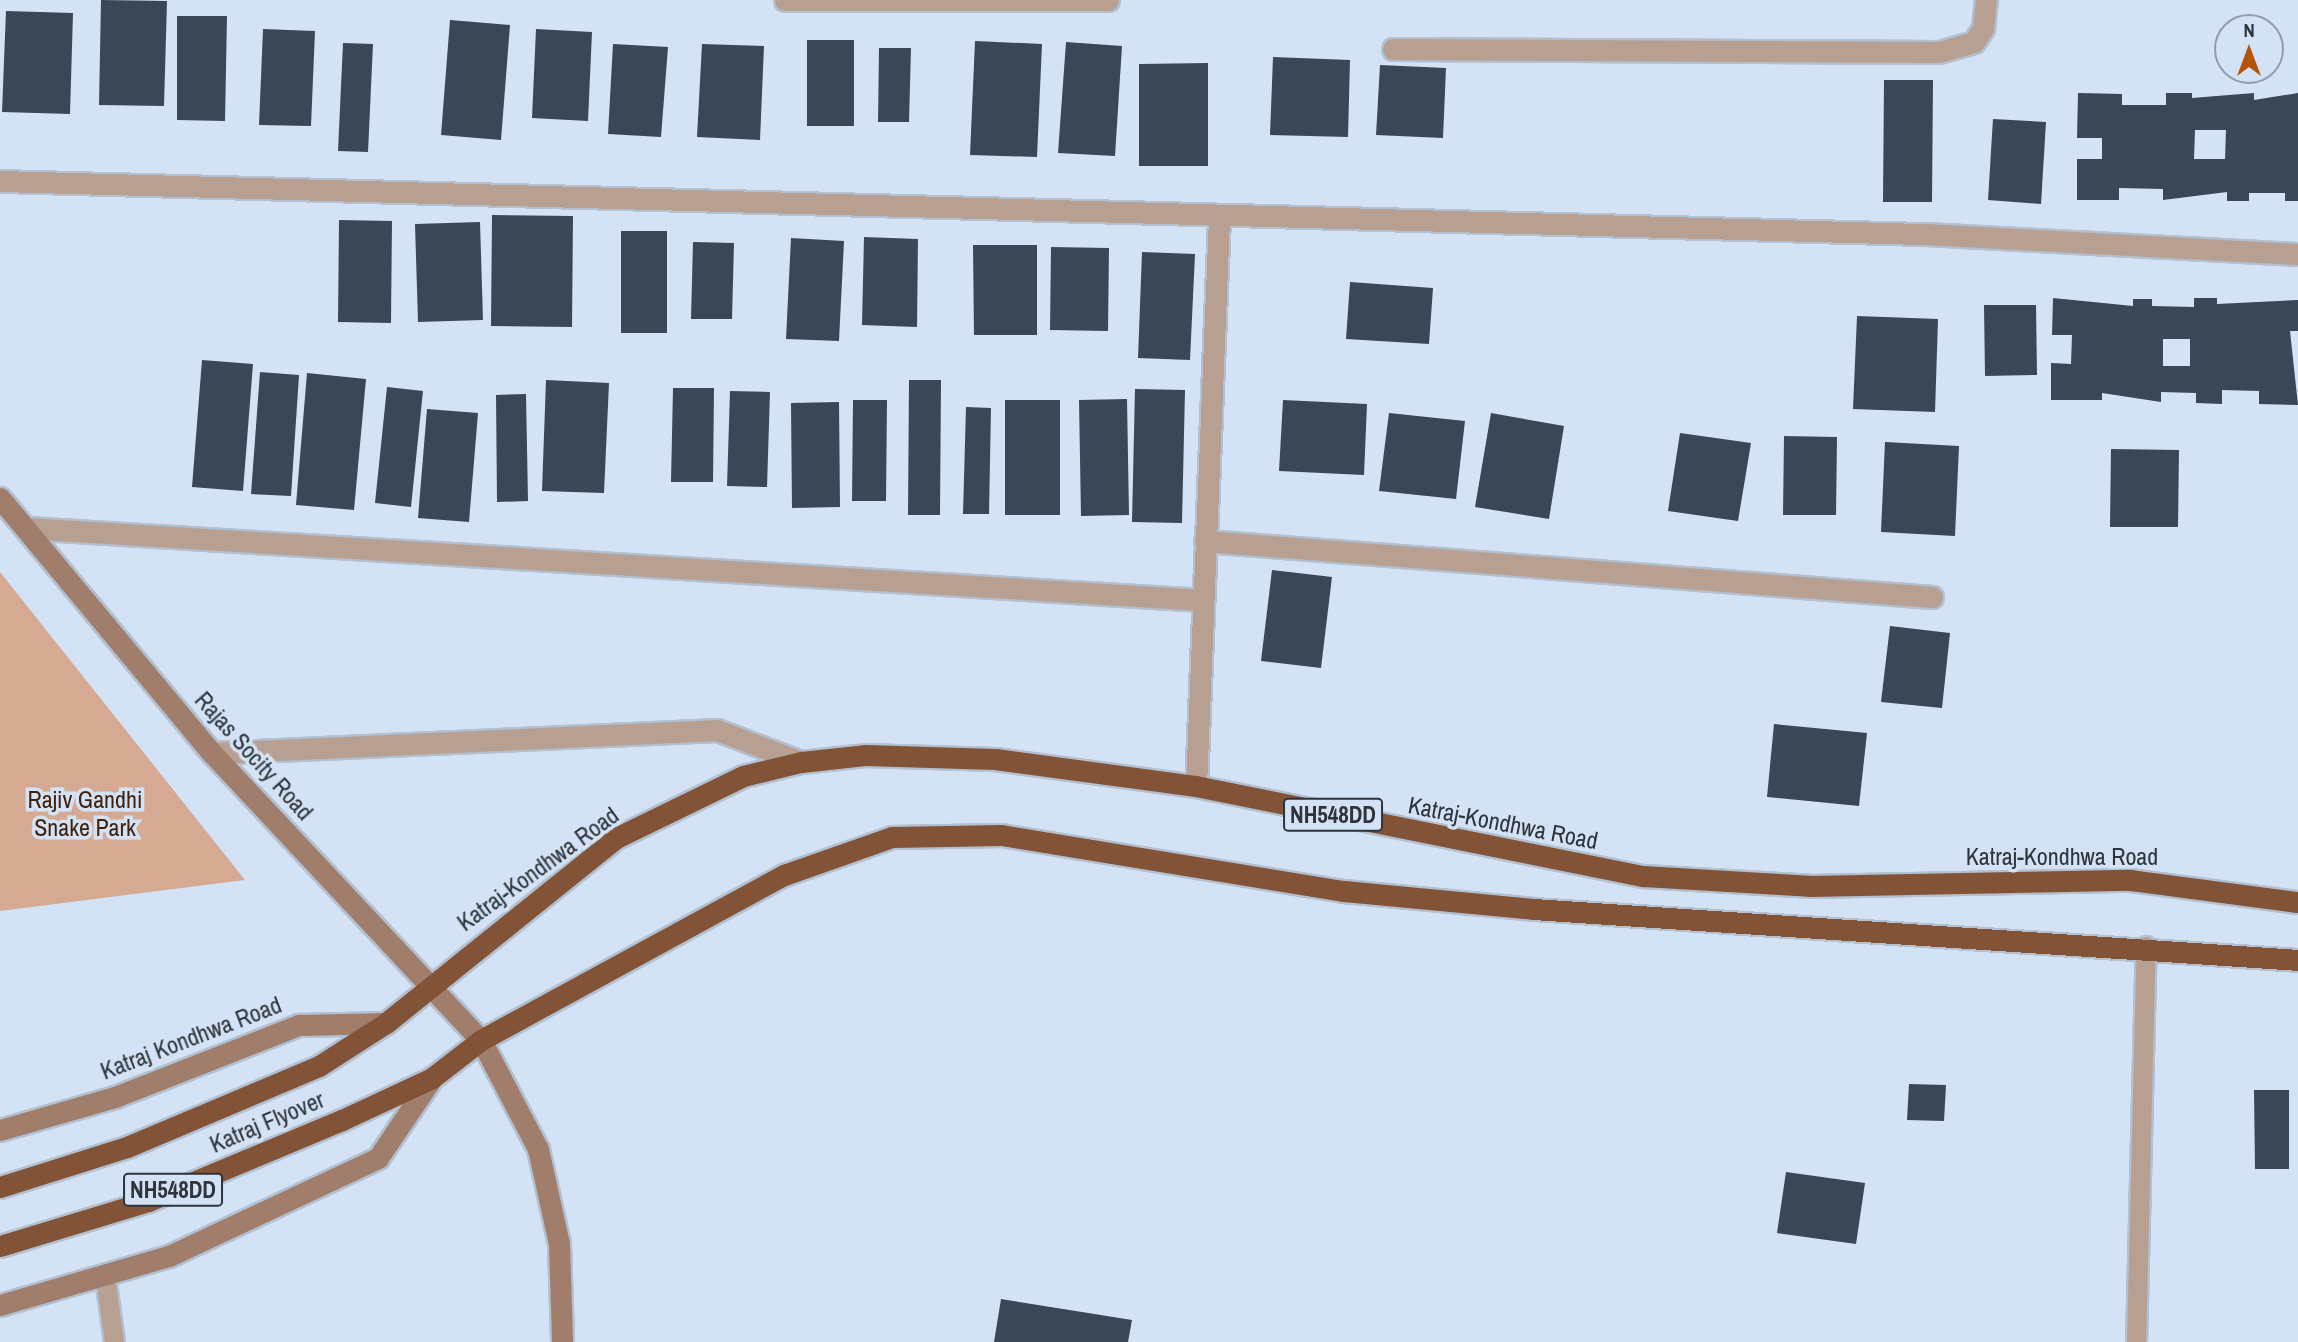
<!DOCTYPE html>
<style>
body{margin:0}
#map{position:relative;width:2298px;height:1342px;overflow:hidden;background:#d3e3f5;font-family:"Archivo Narrow",sans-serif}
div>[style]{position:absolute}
.green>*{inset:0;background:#d6aa92}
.building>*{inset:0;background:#3a4756}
.roads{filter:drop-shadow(2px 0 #b2c0d0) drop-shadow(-2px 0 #b2c0d0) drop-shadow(0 2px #b2c0d0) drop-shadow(0 -2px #b2c0d0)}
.lane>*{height:19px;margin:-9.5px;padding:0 9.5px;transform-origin:9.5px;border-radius:9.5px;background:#b79f92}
.street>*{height:21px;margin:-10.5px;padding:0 10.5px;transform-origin:10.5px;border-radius:10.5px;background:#b79f92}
.secondary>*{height:21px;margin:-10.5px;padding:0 10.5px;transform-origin:10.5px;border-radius:10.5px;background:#a17e6c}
.highway>*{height:21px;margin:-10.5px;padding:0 10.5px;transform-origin:10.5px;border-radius:10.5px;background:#835338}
span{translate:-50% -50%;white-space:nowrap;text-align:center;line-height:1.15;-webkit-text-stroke:7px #d3e3f5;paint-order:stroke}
.shield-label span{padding:2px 5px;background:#d3e3f5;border:2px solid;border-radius:5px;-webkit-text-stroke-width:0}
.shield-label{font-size:23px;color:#2e343b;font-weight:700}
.street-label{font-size:24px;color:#2e343b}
.park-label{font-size:24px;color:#421f09}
.north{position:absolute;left:2214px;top:14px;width:70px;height:70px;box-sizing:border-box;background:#d3e3f5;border:2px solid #919dab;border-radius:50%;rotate:0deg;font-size:19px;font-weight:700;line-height:28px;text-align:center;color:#2e343b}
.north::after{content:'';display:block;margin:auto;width:24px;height:32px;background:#b3540a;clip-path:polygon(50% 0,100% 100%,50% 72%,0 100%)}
</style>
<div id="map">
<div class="green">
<div style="clip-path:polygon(0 572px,245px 880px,0 911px)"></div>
</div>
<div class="building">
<div style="clip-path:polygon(101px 0,167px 1px,164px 106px,99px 105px)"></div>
<div style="clip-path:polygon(6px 11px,73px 13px,70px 114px,2px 112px)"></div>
<div style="clip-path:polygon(177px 16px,227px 16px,225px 121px,177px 120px)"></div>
<div style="clip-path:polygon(450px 20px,510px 25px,501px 140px,441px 135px)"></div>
<div style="clip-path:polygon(263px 29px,315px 31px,311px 126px,259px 125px)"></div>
<div style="clip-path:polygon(536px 29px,592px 32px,588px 121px,532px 118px)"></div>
<div style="clip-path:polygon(807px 40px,854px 40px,854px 126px,807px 126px)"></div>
<div style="clip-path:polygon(975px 41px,1042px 44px,1037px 157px,970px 155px)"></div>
<div style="clip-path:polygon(1066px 42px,1122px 46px,1115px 156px,1058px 153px)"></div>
<div style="clip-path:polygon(343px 43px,373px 44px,368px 152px,338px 151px)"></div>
<div style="clip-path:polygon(613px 44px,668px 47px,661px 137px,608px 134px)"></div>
<div style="clip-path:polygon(702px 44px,764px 46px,760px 140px,697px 137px)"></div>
<div style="clip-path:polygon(879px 48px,911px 48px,909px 122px,878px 122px)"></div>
<div style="clip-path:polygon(1273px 57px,1350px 60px,1348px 137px,1270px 135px)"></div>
<div style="clip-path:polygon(1208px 63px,1208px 166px,1139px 166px,1139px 64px)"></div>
<div style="clip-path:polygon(1380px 65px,1446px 68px,1443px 138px,1376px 135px)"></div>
<div style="clip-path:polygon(1884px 80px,1933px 80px,1932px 202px,1883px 202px)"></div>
<div style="clip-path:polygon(evenodd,2078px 93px,2122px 94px,2122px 105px,2166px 105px,2166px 93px,2192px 93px,2192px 98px,2254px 93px,2254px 100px,2298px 93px,2298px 201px,2285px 201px,2285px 193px,2249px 193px,2249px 201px,2227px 201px,2227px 192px,2163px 200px,2163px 189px,2119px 188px,2119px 200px,2077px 200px,2077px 159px,2102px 159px,2102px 138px,2077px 138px,2078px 93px,2195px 130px,2226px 130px,2225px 159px,2194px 159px,2195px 130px)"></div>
<div style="clip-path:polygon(1993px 119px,2046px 122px,2041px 204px,1988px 200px)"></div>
<div style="clip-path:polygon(492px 215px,573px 216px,572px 327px,491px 326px)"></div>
<div style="clip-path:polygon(339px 220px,392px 221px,391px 323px,338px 322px)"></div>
<div style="clip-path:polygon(480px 222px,483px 320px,418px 322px,415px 224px)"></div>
<div style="clip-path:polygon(621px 231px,667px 231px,667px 333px,621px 333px)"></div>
<div style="clip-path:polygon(864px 237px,918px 239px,917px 327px,862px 325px)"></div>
<div style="clip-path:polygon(791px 238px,844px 241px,839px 341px,786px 339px)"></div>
<div style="clip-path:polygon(693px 242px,734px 243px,732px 319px,691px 319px)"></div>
<div style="clip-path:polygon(973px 245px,1037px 245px,1037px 335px,974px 335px)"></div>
<div style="clip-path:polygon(1051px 247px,1109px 248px,1108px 331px,1050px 330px)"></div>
<div style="clip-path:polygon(1142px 252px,1195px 254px,1190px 360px,1138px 358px)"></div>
<div style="clip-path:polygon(1350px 282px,1433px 288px,1429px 344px,1346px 339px)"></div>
<div style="clip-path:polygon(evenodd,2053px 298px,2133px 306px,2133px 299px,2152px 299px,2152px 306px,2194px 307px,2194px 298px,2217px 298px,2217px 304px,2298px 300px,2298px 331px,2290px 331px,2298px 405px,2259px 404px,2259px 391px,2222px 390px,2222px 404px,2196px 403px,2196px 393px,2161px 392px,2161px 402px,2102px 393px,2102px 400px,2051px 400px,2051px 363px,2071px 364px,2072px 335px,2052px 335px,2053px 298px,2163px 339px,2190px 339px,2190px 366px,2163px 366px,2163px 339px)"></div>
<div style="clip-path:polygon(1984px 305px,2036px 305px,2037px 375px,1985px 376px)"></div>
<div style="clip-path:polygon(1857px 316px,1938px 319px,1935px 412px,1853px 409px)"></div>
<div style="clip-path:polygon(202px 360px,253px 364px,243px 491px,192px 487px)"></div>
<div style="clip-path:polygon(260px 372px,299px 375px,291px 496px,251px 494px)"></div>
<div style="clip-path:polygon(307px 373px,366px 379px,354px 510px,296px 505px)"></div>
<div style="clip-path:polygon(546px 380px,609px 383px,604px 493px,542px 491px)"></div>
<div style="clip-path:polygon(909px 380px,941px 380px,940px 515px,908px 515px)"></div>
<div style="clip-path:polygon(387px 387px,423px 391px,411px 507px,375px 503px)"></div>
<div style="clip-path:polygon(673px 388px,714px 388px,713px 482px,671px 482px)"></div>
<div style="clip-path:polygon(1135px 389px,1185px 390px,1182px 523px,1132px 522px)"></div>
<div style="clip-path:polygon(730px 391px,770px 392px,767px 487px,727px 486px)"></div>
<div style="clip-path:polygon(526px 394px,528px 501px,497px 502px,496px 395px)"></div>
<div style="clip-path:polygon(1127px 399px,1129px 515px,1081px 516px,1079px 400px)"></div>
<div style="clip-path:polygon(853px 400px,887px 400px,886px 501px,852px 501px)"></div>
<div style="clip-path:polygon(1005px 400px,1060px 400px,1060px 515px,1005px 515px)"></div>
<div style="clip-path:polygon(1283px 400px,1367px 404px,1364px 475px,1279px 471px)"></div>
<div style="clip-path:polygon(839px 402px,840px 507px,792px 508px,791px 403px)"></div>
<div style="clip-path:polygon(966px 407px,991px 408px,989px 514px,963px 514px)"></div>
<div style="clip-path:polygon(427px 409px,478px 413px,469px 522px,418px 518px)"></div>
<div style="clip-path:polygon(1389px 413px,1465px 421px,1456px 499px,1379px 491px)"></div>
<div style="clip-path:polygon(1491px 413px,1564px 426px,1549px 519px,1475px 507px)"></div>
<div style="clip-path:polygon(1680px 433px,1751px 443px,1738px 521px,1668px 511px)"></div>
<div style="clip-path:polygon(1784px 436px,1837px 437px,1836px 515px,1783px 515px)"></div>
<div style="clip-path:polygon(1885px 442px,1959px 446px,1955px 536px,1881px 532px)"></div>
<div style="clip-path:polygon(2111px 449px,2179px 450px,2178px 527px,2110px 527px)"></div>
<div style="clip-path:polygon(1272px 570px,1332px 577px,1321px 668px,1261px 661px)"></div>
<div style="clip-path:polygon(1890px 626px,1950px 633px,1942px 708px,1881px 702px)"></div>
<div style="clip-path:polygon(1774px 724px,1867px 733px,1859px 806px,1767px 797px)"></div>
<div style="clip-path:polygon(1909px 1084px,1946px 1085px,1944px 1121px,1907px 1120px)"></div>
<div style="clip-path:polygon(2254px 1090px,2289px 1090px,2289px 1169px,2255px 1169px)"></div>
<div style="clip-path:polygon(1786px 1172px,1865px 1183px,1856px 1244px,1777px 1233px)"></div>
<div style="clip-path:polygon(1001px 1299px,1132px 1320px,1128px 1342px,994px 1342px)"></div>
</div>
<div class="roads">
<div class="lane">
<div style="left:105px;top:1277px;width:66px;rotate:82.1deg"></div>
<div style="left:2136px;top:1342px;width:396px;rotate:-88.6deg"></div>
</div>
<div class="street">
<div style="left:785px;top:0;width:323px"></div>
<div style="left:1393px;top:49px;width:546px;rotate:0.31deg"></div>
<div style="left:1939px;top:52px;width:36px;rotate:-16deg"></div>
<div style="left:1974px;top:42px;width:17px;rotate:-57deg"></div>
<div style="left:1983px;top:28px;width:28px;rotate:-84deg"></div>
<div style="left:0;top:181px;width:1928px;rotate:1.58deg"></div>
<div style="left:1927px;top:234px;width:372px;rotate:3.1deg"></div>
<div style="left:26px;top:528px;width:1179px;rotate:3.5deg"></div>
<div style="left:1205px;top:541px;width:729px;rotate:4.4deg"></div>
<div style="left:212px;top:753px;width:506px;rotate:-2.61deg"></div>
<div style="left:717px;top:730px;width:90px;rotate:20.9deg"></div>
<div style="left:1196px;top:786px;width:568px;rotate:-87.68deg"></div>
</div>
<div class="secondary">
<div style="left:0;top:498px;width:332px;rotate:50.3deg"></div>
<div style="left:212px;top:753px;width:393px;rotate:46.9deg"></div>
<div style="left:481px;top:1040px;width:123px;rotate:62.4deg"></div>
<div style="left:538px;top:1149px;width:97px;rotate:77.5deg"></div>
<div style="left:559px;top:1244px;width:98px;rotate:88.2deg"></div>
<div style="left:0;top:1130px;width:120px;rotate:-16deg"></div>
<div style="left:115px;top:1097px;width:198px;rotate:-21.4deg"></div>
<div style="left:299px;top:1025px;width:87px;rotate:-1.3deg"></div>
<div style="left:0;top:1305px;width:176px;rotate:-16.2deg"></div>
<div style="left:169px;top:1256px;width:231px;rotate:-25.1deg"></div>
<div style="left:378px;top:1158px;width:97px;rotate:-56deg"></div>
</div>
<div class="highway">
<div style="left:0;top:1187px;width:133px;rotate:-17.5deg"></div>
<div style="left:127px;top:1147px;width:208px;rotate:-22.9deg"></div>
<div style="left:319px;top:1066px;width:80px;rotate:-32.7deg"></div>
<div style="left:386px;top:1023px;width:295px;rotate:-38.8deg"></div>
<div style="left:616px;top:838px;width:141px;rotate:-26deg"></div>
<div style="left:743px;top:776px;width:60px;rotate:-13.6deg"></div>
<div style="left:801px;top:762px;width:64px;rotate:-6.2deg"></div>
<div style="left:865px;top:755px;width:130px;rotate:1.8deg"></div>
<div style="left:995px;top:759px;width:203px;rotate:7.7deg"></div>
<div style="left:1196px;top:786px;width:456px;rotate:11.4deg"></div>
<div style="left:1643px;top:876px;width:166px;rotate:3.4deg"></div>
<div style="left:1809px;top:886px;width:321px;rotate:-1.1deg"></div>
<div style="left:2130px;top:880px;width:169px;rotate:7.5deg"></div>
<div style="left:0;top:1246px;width:155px;rotate:-16.9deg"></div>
<div style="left:148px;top:1201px;width:210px;rotate:-22.7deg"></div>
<div style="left:342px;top:1120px;width:99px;rotate:-25deg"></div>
<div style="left:432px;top:1078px;width:62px;rotate:-37.8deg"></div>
<div style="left:481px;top:1040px;width:345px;rotate:-28.6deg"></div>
<div style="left:784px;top:875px;width:114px;rotate:-19.4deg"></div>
<div style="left:892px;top:837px;width:109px;rotate:-1.1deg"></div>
<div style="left:1001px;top:835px;width:348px;rotate:9.3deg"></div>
<div style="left:1344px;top:891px;width:190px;rotate:5.4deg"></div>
<div style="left:1533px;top:909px;width:767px;rotate:3.81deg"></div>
</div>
</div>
<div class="shield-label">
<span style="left:1333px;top:815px">NH548DD</span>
<span style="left:173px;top:1190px">NH548DD</span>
</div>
<div class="street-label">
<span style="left:254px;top:756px;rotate:48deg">Rajas Socity Road</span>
<span style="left:1503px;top:823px;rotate:11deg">Katraj-Kondhwa Road</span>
<span style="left:2062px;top:857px">Katraj-Kondhwa Road</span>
<span style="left:538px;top:869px;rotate:-36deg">Katraj-Kondhwa Road</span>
<span style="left:191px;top:1038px;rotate:-21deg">Katraj Kondhwa Road</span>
<span style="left:267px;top:1122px;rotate:-23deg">Katraj Flyover</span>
</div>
<div class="park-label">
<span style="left:85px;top:814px">Rajiv Gandhi<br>Snake Park</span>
</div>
<div class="north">N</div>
</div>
